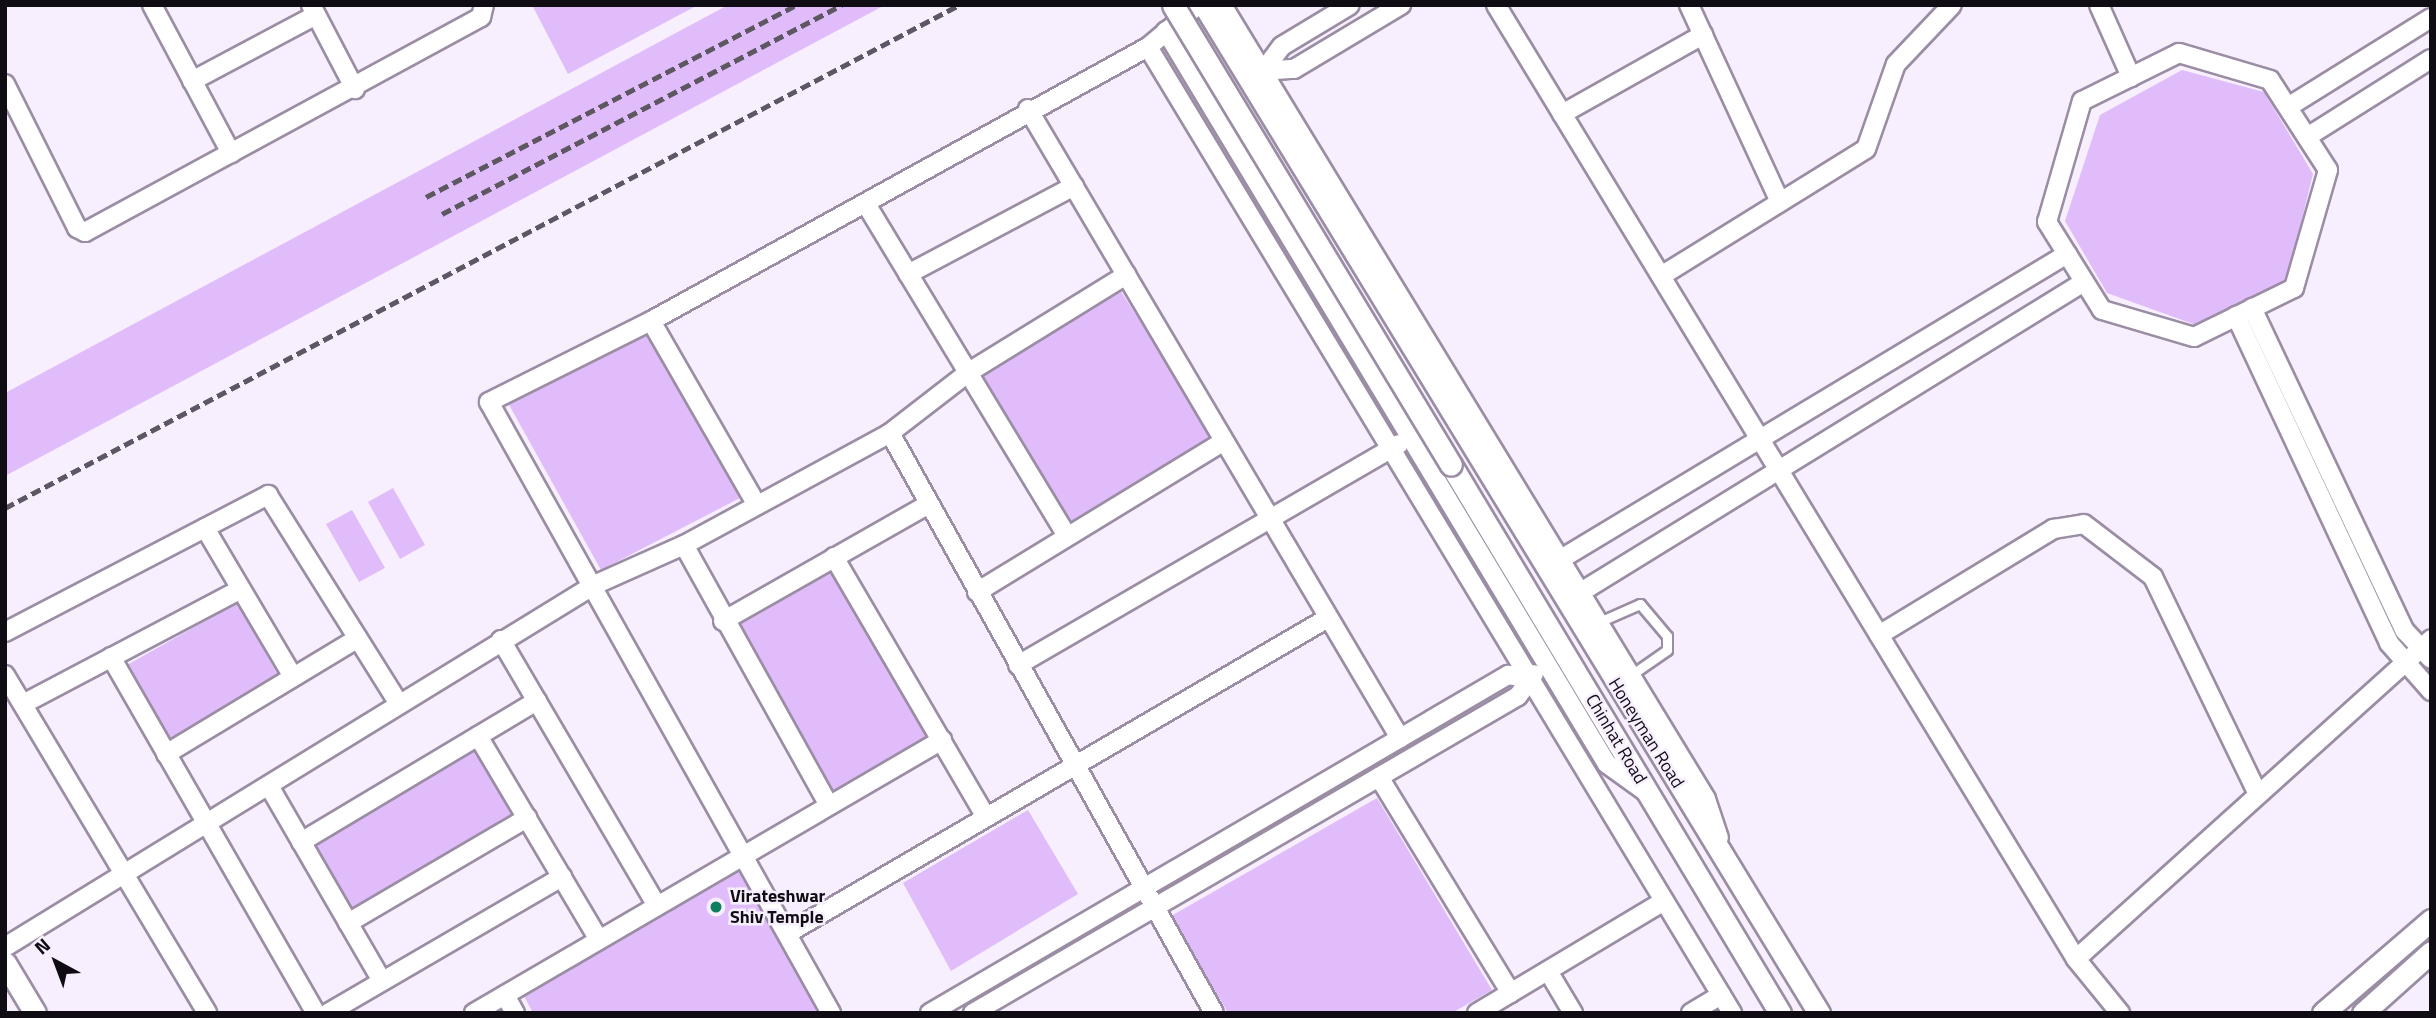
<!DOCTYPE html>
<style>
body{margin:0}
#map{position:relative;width:2436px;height:1018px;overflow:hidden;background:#f7effd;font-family:"Titillium Web",sans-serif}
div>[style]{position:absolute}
.green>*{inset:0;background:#e0bdfa}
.roads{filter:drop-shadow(2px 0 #9a8da4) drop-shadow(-2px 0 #9a8da4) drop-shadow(0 2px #9a8da4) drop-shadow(0 -2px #9a8da4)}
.service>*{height:9px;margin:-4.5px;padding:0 4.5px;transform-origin:4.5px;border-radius:4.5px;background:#fff}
.minor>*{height:18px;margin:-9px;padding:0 9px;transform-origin:9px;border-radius:9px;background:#fff}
.tertiary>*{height:21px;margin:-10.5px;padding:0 10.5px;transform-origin:10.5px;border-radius:10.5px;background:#fff}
.rail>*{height:5px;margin-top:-2.5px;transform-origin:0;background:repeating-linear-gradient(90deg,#5d5761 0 10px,transparent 0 15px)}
.bridges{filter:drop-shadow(2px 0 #9a8da4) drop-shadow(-2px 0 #9a8da4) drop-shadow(0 2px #9a8da4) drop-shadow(0 -2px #9a8da4)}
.tertiary-bridge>*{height:21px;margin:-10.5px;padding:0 10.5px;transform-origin:10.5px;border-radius:10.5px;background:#fff}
.dots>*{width:19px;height:19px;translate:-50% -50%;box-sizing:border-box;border:4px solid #f7effd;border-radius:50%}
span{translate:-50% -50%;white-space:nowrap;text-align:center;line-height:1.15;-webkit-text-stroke:5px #f7effd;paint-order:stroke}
.street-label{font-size:18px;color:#100c14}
.poi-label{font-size:18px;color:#100c14;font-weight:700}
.left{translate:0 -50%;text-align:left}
.frame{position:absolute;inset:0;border:7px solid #100c14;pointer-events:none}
.north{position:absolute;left:21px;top:927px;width:70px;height:70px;-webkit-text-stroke:5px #f7effd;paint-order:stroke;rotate:319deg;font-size:19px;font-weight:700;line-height:28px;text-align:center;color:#100c14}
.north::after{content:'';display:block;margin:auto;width:24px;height:32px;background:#100c14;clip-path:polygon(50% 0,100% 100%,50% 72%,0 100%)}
</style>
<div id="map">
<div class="green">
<div style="clip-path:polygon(532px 5px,698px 5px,568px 74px)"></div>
<div style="clip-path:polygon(728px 5px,885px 5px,5px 476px,5px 393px)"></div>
<div style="clip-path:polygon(2182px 70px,2264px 92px,2313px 174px,2287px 280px,2196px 325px,2107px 293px,2065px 221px,2100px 115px)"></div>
<div style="clip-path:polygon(1120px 290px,1216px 439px,1067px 528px,978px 372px)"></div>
<div style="clip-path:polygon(645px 333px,740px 498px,601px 570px,508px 403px)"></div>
<div style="clip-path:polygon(393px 488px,425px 545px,400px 559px,368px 502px)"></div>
<div style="clip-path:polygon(352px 510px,385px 568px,359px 582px,326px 524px)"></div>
<div style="clip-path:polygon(833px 567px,934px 740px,832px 796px,734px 623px)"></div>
<div style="clip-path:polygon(237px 603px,279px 677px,169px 739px,127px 665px)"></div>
<div style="clip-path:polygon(479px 744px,523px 817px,351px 916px,307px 844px)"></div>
<div style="clip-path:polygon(1377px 798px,1492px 990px,1452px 1013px,1228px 1013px,1171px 916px)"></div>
<div style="clip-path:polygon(1028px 810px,1078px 894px,951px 971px,903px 883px)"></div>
<div style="clip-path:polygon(741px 870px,821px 1013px,533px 1013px,524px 996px)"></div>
</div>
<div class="roads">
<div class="service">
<div style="left:1599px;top:622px;width:45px;rotate:-23.7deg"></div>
<div style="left:1640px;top:604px;width:42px;rotate:49.8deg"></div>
<div style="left:1667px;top:636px;width:14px;rotate:90deg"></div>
<div style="left:1667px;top:650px;width:44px;rotate:145.2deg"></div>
</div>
<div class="minor">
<div style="left:152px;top:5px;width:168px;rotate:61.9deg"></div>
<div style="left:311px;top:5px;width:95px;rotate:62.4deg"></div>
<div style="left:1222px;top:5px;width:930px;rotate:58.63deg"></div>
<div style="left:1706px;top:799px;width:41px;rotate:71.6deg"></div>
<div style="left:1496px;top:5px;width:1116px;rotate:58.7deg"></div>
<div style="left:2076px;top:959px;width:70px;rotate:50.8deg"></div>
<div style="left:1689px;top:5px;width:217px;rotate:65.2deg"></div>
<div style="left:2099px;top:5px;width:79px;rotate:66deg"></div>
<div style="left:1166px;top:31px;width:855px;rotate:58.97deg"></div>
<div style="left:1607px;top:764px;width:48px;rotate:35.7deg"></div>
<div style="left:1148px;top:47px;width:1129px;rotate:58.84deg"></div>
<div style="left:2179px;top:53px;width:95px;rotate:16.5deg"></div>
<div style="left:2270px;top:80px;width:107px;rotate:57.2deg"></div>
<div style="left:2328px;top:170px;width:123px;rotate:106.1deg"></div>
<div style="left:2294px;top:288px;width:111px;rotate:153.9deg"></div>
<div style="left:2194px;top:337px;width:96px;rotate:-163.6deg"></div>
<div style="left:2102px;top:310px;width:104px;rotate:-122deg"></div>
<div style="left:2047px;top:222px;width:126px;rotate:-73.9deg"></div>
<div style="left:2082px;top:101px;width:108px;rotate:-26.3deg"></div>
<div style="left:1263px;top:71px;width:31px;rotate:-4deg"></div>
<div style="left:1294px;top:69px;width:125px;rotate:-30.9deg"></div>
<div style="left:1263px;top:71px;width:31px;rotate:-53deg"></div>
<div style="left:1282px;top:46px;width:79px;rotate:-31.1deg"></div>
<div style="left:192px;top:81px;width:140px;rotate:-28deg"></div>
<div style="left:5px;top:84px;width:161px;rotate:63.4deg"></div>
<div style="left:77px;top:228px;width:9px;rotate:27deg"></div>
<div style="left:85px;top:232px;width:451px;rotate:-28.5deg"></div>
<div style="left:481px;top:17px;width:12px;rotate:-76deg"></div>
<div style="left:2288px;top:107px;width:168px;rotate:-31.9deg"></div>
<div style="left:1028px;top:109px;width:731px;rotate:59.4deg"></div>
<div style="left:1562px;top:114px;width:162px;rotate:-29.3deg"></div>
<div style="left:2307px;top:137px;width:146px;rotate:-32.2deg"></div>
<div style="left:866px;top:204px;width:388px;rotate:58.8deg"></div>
<div style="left:908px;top:274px;width:188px;rotate:-27.9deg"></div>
<div style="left:1661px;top:276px;width:241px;rotate:-31.8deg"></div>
<div style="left:1866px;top:149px;width:90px;rotate:-70.6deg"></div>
<div style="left:1896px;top:64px;width:81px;rotate:-46.5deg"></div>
<div style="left:2252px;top:308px;width:357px;rotate:64.7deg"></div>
<div style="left:2405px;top:631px;width:38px;rotate:47deg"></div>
<div style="left:2236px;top:316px;width:361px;rotate:64.9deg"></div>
<div style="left:2389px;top:643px;width:64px;rotate:48.8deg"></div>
<div style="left:651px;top:321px;width:212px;rotate:60.1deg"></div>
<div style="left:890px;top:433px;width:664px;rotate:60.81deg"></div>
<div style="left:205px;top:528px;width:173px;rotate:59.4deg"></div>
<div style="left:684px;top:545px;width:298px;rotate:60.9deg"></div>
<div style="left:834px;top:557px;width:301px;rotate:59.7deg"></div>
<div style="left:1561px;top:559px;width:591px;rotate:-31.08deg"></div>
<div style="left:977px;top:592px;width:289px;rotate:-31.4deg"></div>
<div style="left:1581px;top:592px;width:591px;rotate:-31.65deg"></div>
<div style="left:723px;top:621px;width:235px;rotate:-29.6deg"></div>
<div style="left:5px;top:632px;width:297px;rotate:-27.5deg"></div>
<div style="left:268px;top:495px;width:243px;rotate:57.9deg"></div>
<div style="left:1879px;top:635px;width:204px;rotate:-31.3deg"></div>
<div style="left:2053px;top:529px;width:31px;rotate:-9deg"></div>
<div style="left:2084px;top:524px;width:87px;rotate:37.5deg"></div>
<div style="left:2153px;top:577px;width:241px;rotate:64.2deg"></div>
<div style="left:501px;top:640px;width:308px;rotate:59.6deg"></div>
<div style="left:111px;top:657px;width:411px;rotate:60.1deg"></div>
<div style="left:1018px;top:665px;width:440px;rotate:-30.1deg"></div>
<div style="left:5px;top:675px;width:394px;rotate:59.1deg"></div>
<div style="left:23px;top:704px;width:246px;rotate:-27.8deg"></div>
<div style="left:478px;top:736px;width:237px;rotate:59.3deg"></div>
<div style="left:166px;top:754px;width:224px;rotate:-31.1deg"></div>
<div style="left:1379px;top:777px;width:253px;rotate:58.6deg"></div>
<div style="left:269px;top:786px;width:225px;rotate:59.9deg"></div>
<div style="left:301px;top:842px;width:275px;rotate:-30.9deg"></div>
<div style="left:348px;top:923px;width:208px;rotate:-30.4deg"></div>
<div style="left:788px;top:933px;width:625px;rotate:-30.26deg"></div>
<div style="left:5px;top:947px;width:691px;rotate:-31.57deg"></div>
<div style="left:594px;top:585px;width:98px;rotate:-24deg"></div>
<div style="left:684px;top:545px;width:234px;rotate:-28.5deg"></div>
<div style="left:890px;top:433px;width:100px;rotate:-37.7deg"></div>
<div style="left:969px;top:372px;width:185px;rotate:-31.7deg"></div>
<div style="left:2076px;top:959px;width:478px;rotate:-42deg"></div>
<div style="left:1548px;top:971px;width:49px;rotate:59.2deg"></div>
<div style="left:505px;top:995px;width:21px;rotate:61deg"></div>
<div style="left:328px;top:1013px;width:271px;rotate:-30.2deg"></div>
<div style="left:474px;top:1013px;width:542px;rotate:-30.26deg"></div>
<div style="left:831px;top:1013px;width:700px;rotate:-119.24deg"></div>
<div style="left:489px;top:402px;width:181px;rotate:-26.6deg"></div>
<div style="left:651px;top:321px;width:568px;rotate:-28.87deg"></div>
<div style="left:1148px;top:47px;width:65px;rotate:-40deg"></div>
<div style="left:930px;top:1013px;width:670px;rotate:-30.32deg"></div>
<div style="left:1508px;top:675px;width:19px;rotate:9deg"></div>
<div style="left:973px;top:1013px;width:630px;rotate:-30.18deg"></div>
<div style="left:1518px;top:696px;width:27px;rotate:-54deg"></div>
<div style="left:1477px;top:1013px;width:218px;rotate:-30.9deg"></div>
<div style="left:1691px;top:1013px;width:35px;rotate:-31deg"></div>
</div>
<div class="tertiary">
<div style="left:1204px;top:5px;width:1181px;rotate:58.61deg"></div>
<div style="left:1451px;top:465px;width:639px;rotate:59.02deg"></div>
<div style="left:5px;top:963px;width:58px;rotate:59deg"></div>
<div style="left:2323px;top:1013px;width:143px;rotate:-40.7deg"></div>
<div style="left:2363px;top:1013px;width:91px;rotate:-41.9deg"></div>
</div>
</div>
<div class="rail">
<div style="left:426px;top:197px;width:417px;rotate:-27.4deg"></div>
<div style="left:442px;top:214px;width:451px;rotate:-27.6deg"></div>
<div style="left:5px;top:508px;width:1078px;rotate:-27.8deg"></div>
</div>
<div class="bridges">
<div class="tertiary-bridge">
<div style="left:1173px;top:5px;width:537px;rotate:58.85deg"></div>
</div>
</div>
<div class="dots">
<div style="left:716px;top:907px;background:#0d7f5c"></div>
</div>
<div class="street-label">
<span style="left:1646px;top:733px;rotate:58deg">Honeyman Road</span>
<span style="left:1616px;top:739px;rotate:59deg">Chinhat Road</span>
</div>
<div class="poi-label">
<span class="left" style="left:730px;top:907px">Virateshwar<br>Shiv Temple</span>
</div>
<div class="frame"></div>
<div class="north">N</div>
</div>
